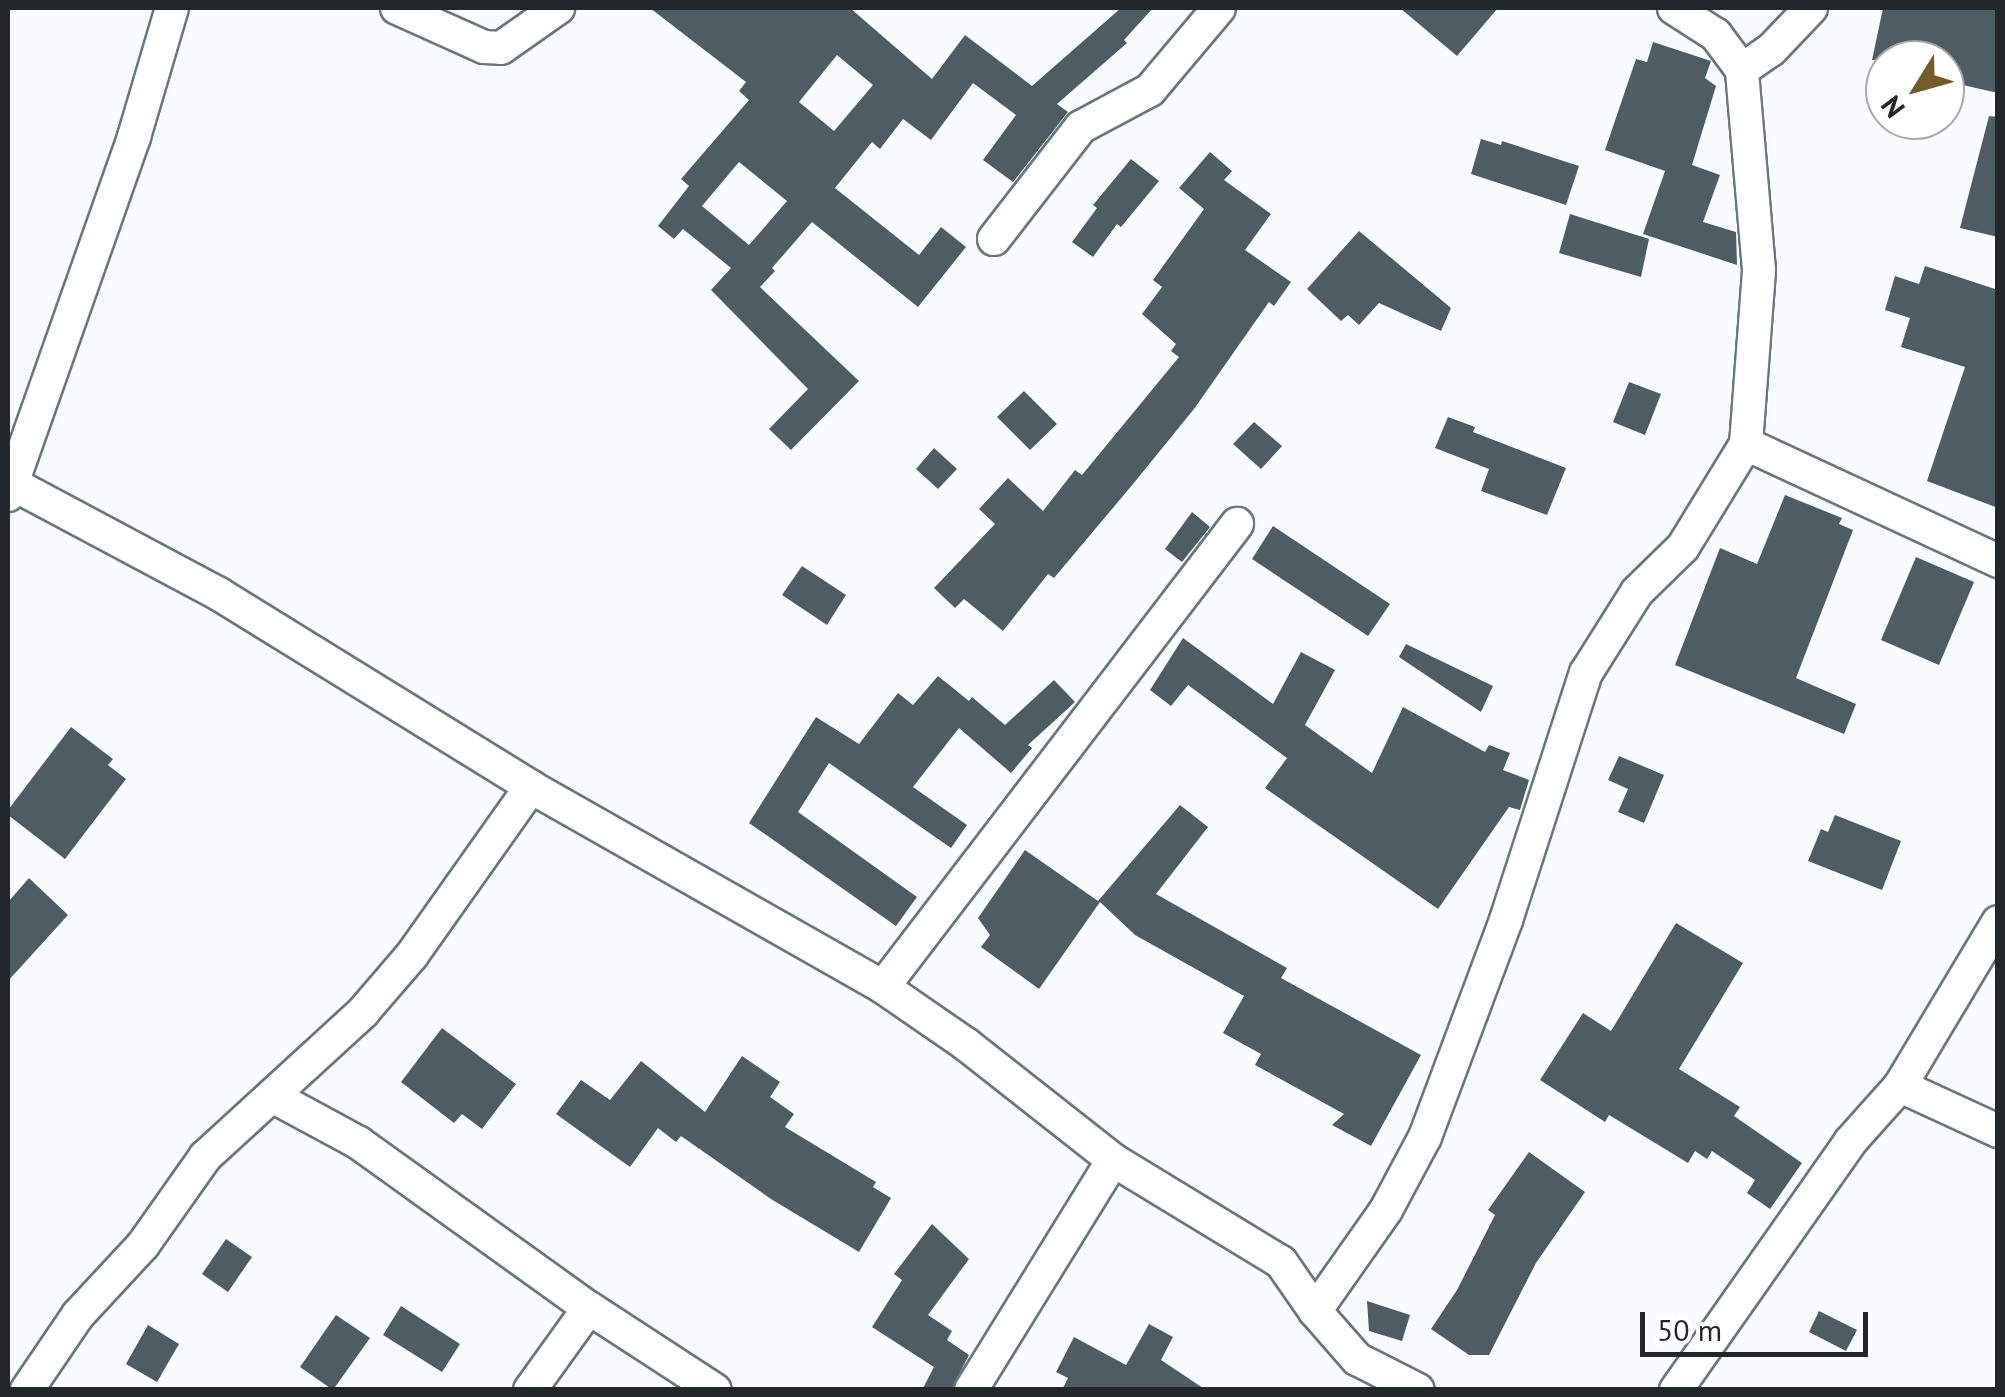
<!DOCTYPE html>
<style>
body{margin:0}
#map{position:relative;width:2005px;height:1397px;overflow:hidden;background:#f9fcfe;font-family:"PT Sans",sans-serif}
div>[style]{position:absolute}
.building>*{inset:0;background:#4e5c63}
.roads{filter:drop-shadow(2px 0 #69777f) drop-shadow(-2px 0 #69777f) drop-shadow(0 2px #69777f) drop-shadow(0 -2px #69777f)}
.minor>*{height:32px;margin:-16px;padding:0 16px;transform-origin:16px;border-radius:16px;background:#fff}
span{translate:-50% -50%;white-space:nowrap;text-align:center;line-height:1.15;-webkit-text-stroke:10px #fff;paint-order:stroke}
.frame{position:absolute;inset:0;border:10px solid #21272a;pointer-events:none}
.north{position:absolute;left:1865px;top:40px;width:100px;height:100px;box-sizing:border-box;background:#fff;border:2px solid #a6a9aa;border-radius:50%;rotate:233deg;font-size:28px;font-weight:700;line-height:40px;text-align:center;color:#21272a}
.north::after{content:'';display:block;margin:auto;width:35px;height:45px;background:#745b2c;clip-path:polygon(50% 0,100% 100%,50% 72%,0 100%)}
.scale{position:absolute;left:1640px;top:1312px;width:228px;height:45px;box-sizing:border-box;border:5px solid #21272a;border-top:0;padding-left:12px;font-size:30px;line-height:35px;white-space:nowrap;color:#21272a;-webkit-text-stroke:8px #fff;paint-order:stroke}
</style>
<div id="map">
<div class="building">
<div style="clip-path:polygon(evenodd,650px 8px,850px 8px,932px 79px,965px 35px,1032px 86px,1121px 8px,1153px 8px,1124px 40px,1127px 43px,1057px 104px,1068px 112px,1013px 182px,983px 160px,1016px 115px,973px 83px,931px 140px,903px 119px,880px 149px,872px 142px,835px 188px,919px 255px,941px 227px,966px 247px,918px 307px,812px 222px,772px 268px,775px 271px,760px 287px,859px 381px,791px 450px,769px 429px,808px 389px,711px 290px,731px 268px,683px 229px,674px 239px,658px 226px,689px 186px,681px 179px,749px 100px,739px 91px,746px 82px,650px 8px,837px 55px,873px 85px,834px 131px,799px 102px,837px 55px,650px 8px,739px 162px,787px 201px,749px 245px,702px 206px,739px 162px)"></div>
<div style="clip-path:polygon(1400px 8px,1498px 8px,1457px 56px)"></div>
<div style="clip-path:polygon(1883px 8px,1998px 8px,1998px 93px,1945px 81px,1945px 60px,1872px 60px)"></div>
<div style="clip-path:polygon(1653px 42px,1711px 61px,1705px 78px,1716px 86px,1692px 165px,1720px 175px,1703px 222px,1736px 232px,1737px 265px,1643px 234px,1665px 171px,1605px 150px,1636px 59px,1647px 62px)"></div>
<div style="clip-path:polygon(1989px 116px,1998px 117px,1998px 237px,1960px 228px)"></div>
<div style="clip-path:polygon(1481px 139px,1501px 145px,1502px 141px,1579px 166px,1566px 205px,1471px 174px)"></div>
<div style="clip-path:polygon(1210px 152px,1232px 171px,1224px 180px,1271px 214px,1245px 250px,1291px 282px,1274px 306px,1269px 302px,1194px 409px,1133px 484px,1054px 578px,1048px 574px,1003px 631px,964px 599px,955px 608px,934px 588px,995px 524px,979px 509px,1008px 478px,1043px 511px,1075px 470px,1082px 475px,1179px 357px,1171px 351px,1176px 344px,1142px 314px,1162px 287px,1153px 280px,1204px 209px,1179px 188px)"></div>
<div style="clip-path:polygon(1131px 159px,1159px 181px,1121px 227px,1117px 224px,1093px 257px,1072px 242px,1097px 208px,1093px 205px)"></div>
<div style="clip-path:polygon(1570px 214px,1649px 239px,1641px 277px,1559px 253px)"></div>
<div style="clip-path:polygon(1359px 231px,1451px 308px,1441px 331px,1379px 303px,1359px 325px,1348px 315px,1341px 321px,1307px 289px)"></div>
<div style="clip-path:polygon(1925px 266px,1998px 290px,1998px 508px,1927px 481px,1965px 367px,1901px 347px,1910px 318px,1885px 310px,1895px 276px,1919px 284px)"></div>
<div style="clip-path:polygon(1629px 382px,1661px 394px,1645px 435px,1613px 422px)"></div>
<div style="clip-path:polygon(1024px 391px,1057px 424px,1030px 450px,997px 417px)"></div>
<div style="clip-path:polygon(1448px 417px,1475px 427px,1473px 432px,1566px 468px,1547px 515px,1481px 491px,1489px 469px,1435px 448px)"></div>
<div style="clip-path:polygon(1254px 422px,1282px 446px,1261px 469px,1233px 444px)"></div>
<div style="clip-path:polygon(934px 448px,957px 469px,938px 489px,916px 469px)"></div>
<div style="clip-path:polygon(1785px 495px,1842px 518px,1839px 524px,1853px 530px,1796px 678px,1856px 704px,1844px 734px,1675px 665px,1720px 548px,1757px 564px)"></div>
<div style="clip-path:polygon(1192px 512px,1210px 527px,1182px 562px,1165px 549px)"></div>
<div style="clip-path:polygon(1273px 526px,1390px 604px,1368px 636px,1252px 559px)"></div>
<div style="clip-path:polygon(1916px 557px,1974px 582px,1939px 665px,1881px 640px)"></div>
<div style="clip-path:polygon(802px 566px,846px 595px,827px 625px,782px 595px)"></div>
<div style="clip-path:polygon(1183px 638px,1273px 704px,1301px 652px,1335px 670px,1305px 725px,1372px 773px,1403px 707px,1485px 752px,1489px 745px,1510px 753px,1503px 770px,1529px 780px,1520px 810px,1509px 807px,1438px 909px,1265px 788px,1287px 758px,1188px 685px,1171px 706px,1150px 690px)"></div>
<div style="clip-path:polygon(1406px 644px,1493px 686px,1481px 712px,1399px 657px)"></div>
<div style="clip-path:polygon(938px 676px,969px 701px,972px 697px,1005px 725px,1054px 680px,1075px 702px,1028px 745px,1032px 748px,1011px 773px,959px 728px,913px 787px,967px 825px,951px 848px,829px 763px,798px 812px,917px 897px,896px 926px,749px 823px,816px 717px,859px 744px,898px 693px,913px 705px)"></div>
<div style="clip-path:polygon(71px 727px,113px 759px,108px 765px,126px 779px,65px 859px,8px 815px,8px 810px)"></div>
<div style="clip-path:polygon(1619px 756px,1664px 775px,1644px 823px,1618px 812px,1628px 789px,1608px 780px)"></div>
<div style="clip-path:polygon(1180px 805px,1208px 827px,1156px 894px,1287px 968px,1281px 978px,1421px 1055px,1371px 1146px,1332px 1125px,1344px 1114px,1255px 1065px,1261px 1054px,1223px 1033px,1244px 996px,1135px 935px,1100px 902px,1039px 989px,981px 947px,990px 935px,978px 918px,1025px 850px,1098px 901px)"></div>
<div style="clip-path:polygon(1835px 815px,1901px 841px,1882px 890px,1808px 861px,1821px 829px,1828px 832px)"></div>
<div style="clip-path:polygon(29px 878px,68px 915px,8px 981px,8px 902px)"></div>
<div style="clip-path:polygon(1676px 923px,1743px 963px,1679px 1069px,1740px 1107px,1734px 1116px,1802px 1163px,1770px 1209px,1747px 1193px,1755px 1180px,1712px 1151px,1707px 1159px,1695px 1151px,1688px 1163px,1609px 1115px,1605px 1122px,1540px 1080px,1583px 1013px,1611px 1031px)"></div>
<div style="clip-path:polygon(442px 1028px,516px 1084px,482px 1129px,462px 1114px,454px 1123px,401px 1082px)"></div>
<div style="clip-path:polygon(742px 1056px,780px 1082px,770px 1097px,794px 1114px,785px 1127px,876px 1182px,873px 1187px,891px 1198px,859px 1252px,771px 1199px,681px 1136px,676px 1142px,658px 1128px,630px 1167px,556px 1114px,581px 1080px,610px 1100px,641px 1061px,705px 1112px)"></div>
<div style="clip-path:polygon(1529px 1152px,1585px 1192px,1536px 1263px,1489px 1355px,1469px 1355px,1431px 1329px,1457px 1290px,1495px 1215px,1488px 1210px)"></div>
<div style="clip-path:polygon(932px 1224px,969px 1259px,928px 1315px,952px 1331px,947px 1340px,969px 1355px,951px 1390px,922px 1390px,934px 1367px,872px 1327px,902px 1280px,894px 1274px)"></div>
<div style="clip-path:polygon(226px 1239px,252px 1257px,228px 1292px,202px 1274px)"></div>
<div style="clip-path:polygon(1367px 1301px,1410px 1315px,1402px 1341px,1369px 1331px)"></div>
<div style="clip-path:polygon(401px 1306px,460px 1344px,442px 1372px,383px 1335px)"></div>
<div style="clip-path:polygon(1819px 1311px,1857px 1330px,1846px 1351px,1809px 1332px)"></div>
<div style="clip-path:polygon(336px 1315px,370px 1338px,333px 1390px,300px 1367px)"></div>
<div style="clip-path:polygon(1149px 1324px,1173px 1337px,1161px 1360px,1206px 1390px,1062px 1390px,1068px 1378px,1056px 1372px,1074px 1337px,1126px 1365px)"></div>
<div style="clip-path:polygon(148px 1325px,179px 1344px,157px 1382px,126px 1364px)"></div>
</div>
<div class="roads">
<div class="minor">
<div style="left:397px;top:8px;width:95px;rotate:24.1deg"></div>
<div style="left:484px;top:47px;width:17px;rotate:3deg"></div>
<div style="left:501px;top:48px;width:70px;rotate:-35.1deg"></div>
<div style="left:1742px;top:70px;width:35px;rotate:-35deg"></div>
<div style="left:1771px;top:50px;width:58px;rotate:-46.4deg"></div>
<div style="left:994px;top:239px;width:142px;rotate:-52.2deg"></div>
<div style="left:1081px;top:127px;width:78px;rotate:-28.2deg"></div>
<div style="left:1150px;top:90px;width:107px;rotate:-49.9deg"></div>
<div style="left:1746px;top:444px;width:278px;rotate:24.9deg"></div>
<div style="left:11px;top:483px;width:236px;rotate:28.1deg"></div>
<div style="left:219px;top:594px;width:367px;rotate:31.7deg"></div>
<div style="left:531px;top:787px;width:405px;rotate:29.6deg"></div>
<div style="left:883px;top:987px;width:102px;rotate:34.6deg"></div>
<div style="left:967px;top:1045px;width:186px;rotate:38.2deg"></div>
<div style="left:1113px;top:1160px;width:197px;rotate:31.3deg"></div>
<div style="left:1281px;top:1262px;width:60px;rotate:55.2deg"></div>
<div style="left:1315px;top:1311px;width:64px;rotate:48.8deg"></div>
<div style="left:1357px;top:1359px;width:68px;rotate:26.9deg"></div>
<div style="left:8px;top:495px;width:380px;rotate:-70.6deg"></div>
<div style="left:134px;top:137px;width:134px;rotate:-73.6deg"></div>
<div style="left:883px;top:987px;width:583px;rotate:-52.6deg"></div>
<div style="left:1900px;top:1086px;width:108px;rotate:24.7deg"></div>
<div style="left:274px;top:1097px;width:97px;rotate:28.4deg"></div>
<div style="left:359px;top:1143px;width:283px;rotate:35.7deg"></div>
<div style="left:589px;top:1308px;width:150px;rotate:33.1deg"></div>
<div style="left:1315px;top:1311px;width:123px;rotate:-54.9deg"></div>
<div style="left:1386px;top:1210px;width:83px;rotate:-61.9deg"></div>
<div style="left:1425px;top:1137px;width:232px;rotate:-69.5deg"></div>
<div style="left:1506px;top:920px;width:260px;rotate:-72.1deg"></div>
<div style="left:1586px;top:673px;width:96px;rotate:-57.8deg"></div>
<div style="left:1637px;top:592px;width:64px;rotate:-44.4deg"></div>
<div style="left:1683px;top:547px;width:121px;rotate:-58.5deg"></div>
<div style="left:1746px;top:444px;width:174px;rotate:-85.7deg"></div>
<div style="left:1759px;top:270px;width:201px;rotate:-94.9deg"></div>
<div style="left:1742px;top:70px;width:44px;rotate:-126.6deg"></div>
<div style="left:1716px;top:35px;width:50px;rotate:-147.3deg"></div>
<div style="left:27px;top:1390px;width:91px;rotate:-55.8deg"></div>
<div style="left:78px;top:1315px;width:96px;rotate:-47.1deg"></div>
<div style="left:143px;top:1245px;width:108px;rotate:-54.8deg"></div>
<div style="left:205px;top:1157px;width:214px;rotate:-42.5deg"></div>
<div style="left:363px;top:1012px;width:75px;rotate:-49.3deg"></div>
<div style="left:412px;top:955px;width:206px;rotate:-54.7deg"></div>
<div style="left:530px;top:1390px;width:101px;rotate:-54.3deg"></div>
<div style="left:971px;top:1390px;width:270px;rotate:-58.3deg"></div>
<div style="left:1676px;top:1390px;width:303px;rotate:-54.9deg"></div>
<div style="left:1850px;top:1142px;width:75px;rotate:-48.2deg"></div>
<div style="left:1900px;top:1086px;width:191px;rotate:-59.1deg"></div>
</div>
</div>
<div class="frame"></div>
<div class="north">N</div>
<div class="scale">50 m</div>
</div>
